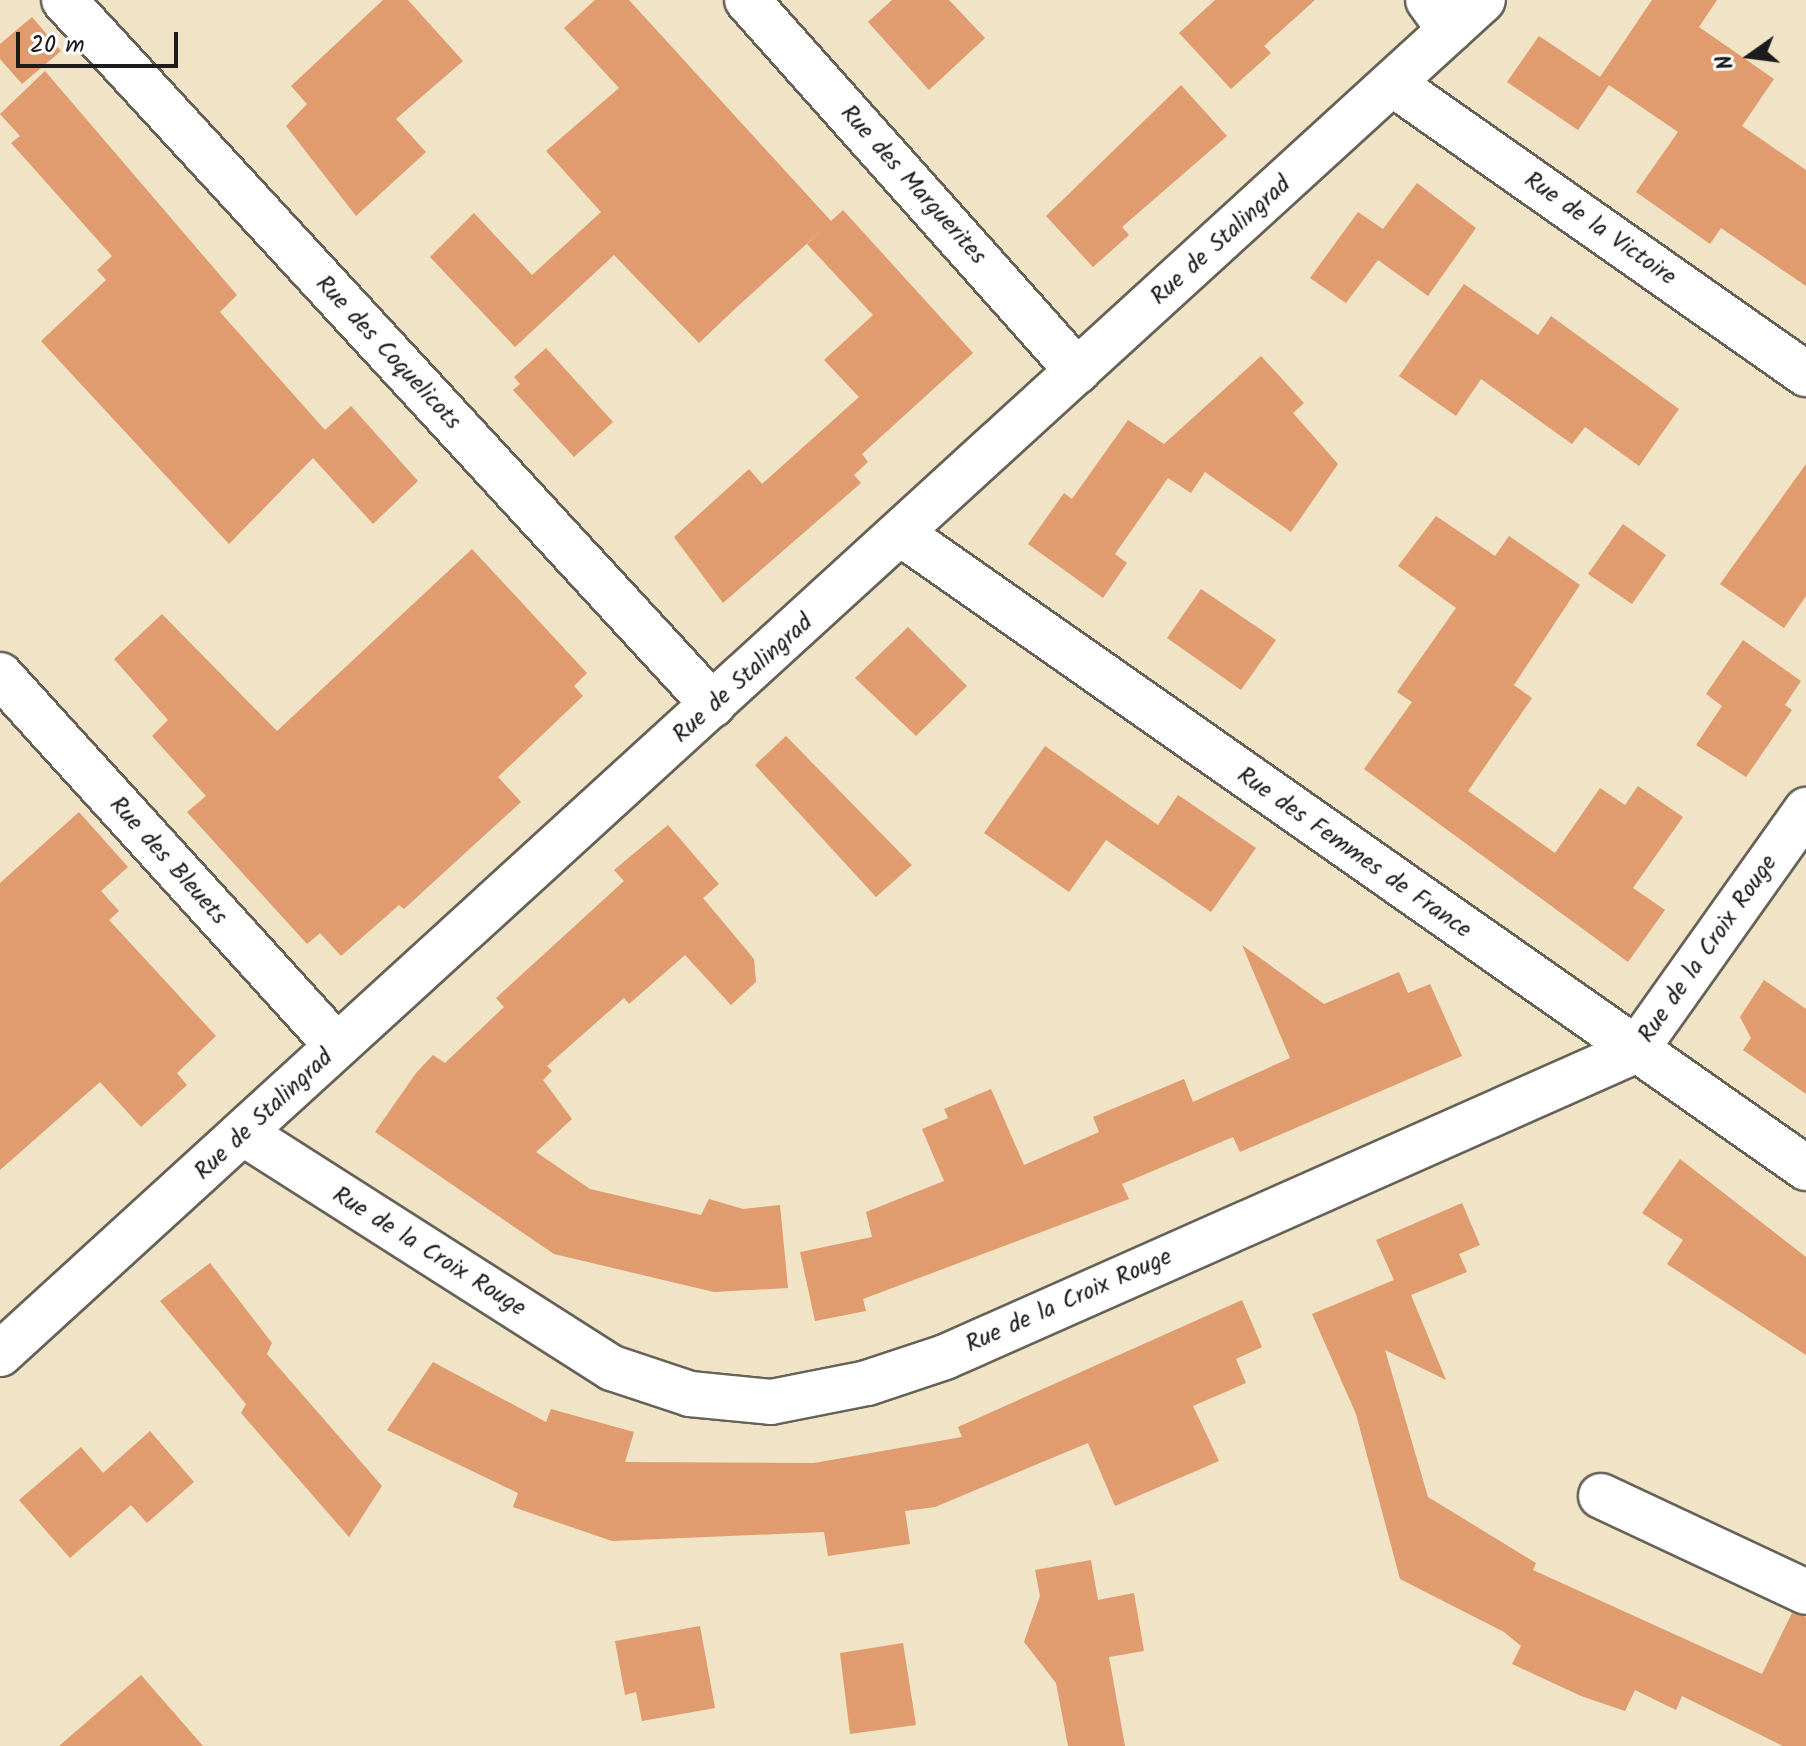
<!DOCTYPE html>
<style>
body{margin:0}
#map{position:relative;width:1806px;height:1746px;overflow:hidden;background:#f0e3c6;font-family:Kalam,sans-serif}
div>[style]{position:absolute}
.building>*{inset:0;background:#e09b6e}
.roads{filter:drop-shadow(2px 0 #666258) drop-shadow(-2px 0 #666258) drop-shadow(0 2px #666258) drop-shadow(0 -2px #666258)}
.street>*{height:44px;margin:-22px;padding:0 22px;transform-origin:22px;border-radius:22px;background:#fff}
span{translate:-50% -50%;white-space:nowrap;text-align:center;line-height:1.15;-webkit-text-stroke:8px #fff;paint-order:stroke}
.street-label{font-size:24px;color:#1c1c1c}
.north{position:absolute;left:1710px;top:16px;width:80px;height:80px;-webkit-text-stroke:6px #fff;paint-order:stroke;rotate:256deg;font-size:22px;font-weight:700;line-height:32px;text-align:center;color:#1c1c1c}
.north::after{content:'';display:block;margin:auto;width:28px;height:36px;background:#1c1c1c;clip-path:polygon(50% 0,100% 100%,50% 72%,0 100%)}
.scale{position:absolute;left:16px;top:32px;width:162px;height:36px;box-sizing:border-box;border:4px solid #1c1c1c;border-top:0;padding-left:10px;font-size:24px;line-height:28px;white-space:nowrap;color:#1c1c1c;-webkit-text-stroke:6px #fff;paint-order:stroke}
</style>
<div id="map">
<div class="building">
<div style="clip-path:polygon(383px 0,408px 0,463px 61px,396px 119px,426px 152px,356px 216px,286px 126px,307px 104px,291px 86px)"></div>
<div style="clip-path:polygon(595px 0,629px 0,831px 221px,843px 210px,973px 353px,862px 454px,868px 462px,854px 475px,861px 483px,723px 603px,674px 537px,749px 469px,762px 484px,859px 397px,824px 360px,873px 315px,807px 244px,823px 229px,738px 306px,699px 343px,614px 255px,515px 347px,430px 257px,474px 213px,532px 275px,601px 212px,546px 151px,619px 88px,564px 28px)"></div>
<div style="clip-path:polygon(892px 0,949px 0,985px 38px,929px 90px,868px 22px)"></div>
<div style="clip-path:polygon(1215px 0,1315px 0,1264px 46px,1271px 53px,1231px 89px,1179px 33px)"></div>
<div style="clip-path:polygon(1652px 0,1717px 0,1699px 27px,1774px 79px,1742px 126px,1806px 170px,1806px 286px,1721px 228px,1710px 244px,1636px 192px,1678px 132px,1609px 85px,1578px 130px,1507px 82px,1539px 36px,1600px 77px)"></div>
<div style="clip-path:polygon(32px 17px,61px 51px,22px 84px,0 59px,0 44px)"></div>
<div style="clip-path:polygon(45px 71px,237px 295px,220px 312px,325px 430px,351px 406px,418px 481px,373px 524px,313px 458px,229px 544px,41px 341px,106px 280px,97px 270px,112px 256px,11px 143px,20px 136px,0 114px)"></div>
<div style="clip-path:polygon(1181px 85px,1227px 136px,1122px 227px,1129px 235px,1093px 267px,1046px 216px)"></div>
<div style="clip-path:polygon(1417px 183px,1476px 228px,1428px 296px,1378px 260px,1346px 303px,1310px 278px,1358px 212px,1383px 229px)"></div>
<div style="clip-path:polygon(1464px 284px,1538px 335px,1551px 316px,1679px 409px,1639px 466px,1585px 427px,1572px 444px,1481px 379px,1456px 416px,1399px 376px)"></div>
<div style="clip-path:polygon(546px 348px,613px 422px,574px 457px,513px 390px,520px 384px,514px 377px)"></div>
<div style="clip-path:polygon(1261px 356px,1304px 403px,1293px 413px,1338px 464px,1291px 532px,1205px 472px,1191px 493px,1168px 478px,1115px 554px,1127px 563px,1103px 598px,1028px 544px,1064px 493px,1072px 499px,1128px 420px,1164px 444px)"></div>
<div style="clip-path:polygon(1806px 464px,1806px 596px,1784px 628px,1720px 584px)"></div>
<div style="clip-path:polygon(1436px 516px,1495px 556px,1509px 536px,1580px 585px,1514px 685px,1532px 698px,1468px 791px,1555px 853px,1600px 788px,1625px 805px,1638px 786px,1683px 817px,1633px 888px,1665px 910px,1628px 962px,1364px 769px,1412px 702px,1397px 692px,1456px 608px,1398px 566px)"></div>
<div style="clip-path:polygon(1623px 524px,1666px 555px,1632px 604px,1588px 574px)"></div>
<div style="clip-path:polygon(472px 549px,587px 673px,574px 686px,583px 696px,498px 777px,521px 802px,404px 909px,399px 905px,341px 956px,320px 933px,307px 944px,187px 812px,206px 796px,152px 736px,168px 720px,114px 659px,162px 614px,277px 731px)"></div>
<div style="clip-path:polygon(1201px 589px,1276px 640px,1241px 690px,1167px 638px)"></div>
<div style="clip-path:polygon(908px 627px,967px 686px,916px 736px,855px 678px)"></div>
<div style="clip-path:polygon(1743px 640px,1801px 681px,1785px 705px,1792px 710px,1746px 777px,1696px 745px,1722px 706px,1706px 694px)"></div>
<div style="clip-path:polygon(786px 736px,912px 865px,876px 897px,755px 765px)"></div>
<div style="clip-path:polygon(1045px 746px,1158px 825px,1178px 795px,1256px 848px,1211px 912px,1106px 840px,1069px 892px,984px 833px)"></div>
<div style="clip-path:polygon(79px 812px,128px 867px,101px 891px,119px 911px,109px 920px,216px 1036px,177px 1073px,187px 1085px,141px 1127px,100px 1082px,0 1170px,0 883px)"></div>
<div style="clip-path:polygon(668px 825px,719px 884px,703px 898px,754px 959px,756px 982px,731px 1005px,685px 955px,629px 1004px,624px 998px,547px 1066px,552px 1071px,543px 1080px,572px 1119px,536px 1152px,590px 1189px,701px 1215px,709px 1199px,743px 1209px,780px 1205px,788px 1288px,714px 1292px,554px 1254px,375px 1132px,416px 1073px,433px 1055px,445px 1063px,504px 1007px,496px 998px,624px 881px,614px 870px)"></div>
<div style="clip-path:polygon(1242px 945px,1324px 1004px,1399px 972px,1408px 993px,1430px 984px,1462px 1056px,1240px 1152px,1233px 1137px,1122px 1184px,1129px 1199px,863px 1299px,866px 1311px,815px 1321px,800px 1252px,872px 1237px,866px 1212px,944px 1181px,922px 1129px,948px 1118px,944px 1109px,991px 1089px,1024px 1165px,1099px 1132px,1093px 1117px,1184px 1079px,1193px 1102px,1290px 1058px)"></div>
<div style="clip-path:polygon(1764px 980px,1806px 1009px,1806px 1094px,1743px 1050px,1751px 1038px,1740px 1017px)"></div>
<div style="clip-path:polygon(1680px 1159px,1806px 1257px,1806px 1355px,1667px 1264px,1683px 1240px,1642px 1213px)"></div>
<div style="clip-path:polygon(1462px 1203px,1480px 1245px,1459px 1254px,1467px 1272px,1411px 1295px,1446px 1380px,1385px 1350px,1428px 1497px,1536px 1563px,1533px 1570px,1762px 1674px,1792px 1613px,1806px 1617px,1806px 1746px,1783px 1746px,1682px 1696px,1676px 1710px,1635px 1690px,1625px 1711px,1581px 1696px,1512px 1664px,1521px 1646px,1504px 1632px,1400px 1579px,1356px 1414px,1312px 1314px,1394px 1280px,1376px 1240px)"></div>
<div style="clip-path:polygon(210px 1263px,272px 1343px,267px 1354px,382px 1486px,349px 1537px,241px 1413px,246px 1404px,160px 1301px)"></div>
<div style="clip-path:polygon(1242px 1300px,1262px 1347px,1236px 1359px,1246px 1383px,1193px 1406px,1219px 1461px,1115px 1506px,1088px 1443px,935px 1507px,905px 1511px,910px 1544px,828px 1556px,824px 1532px,612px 1541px,513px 1507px,518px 1493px,387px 1430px,433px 1362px,546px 1422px,551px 1409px,634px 1432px,625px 1462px,814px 1463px,962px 1437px,958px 1427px)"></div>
<div style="clip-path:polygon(150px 1431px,194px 1482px,147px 1523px,131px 1505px,70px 1558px,19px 1500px,81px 1447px,103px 1473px)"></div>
<div style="clip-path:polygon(1091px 1560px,1098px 1600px,1134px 1593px,1144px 1651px,1109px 1657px,1125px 1746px,1068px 1746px,1056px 1683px,1024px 1642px,1040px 1596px,1035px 1570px)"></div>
<div style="clip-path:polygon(700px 1626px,715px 1708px,642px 1721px,636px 1692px,625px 1695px,615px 1641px)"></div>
<div style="clip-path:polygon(903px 1643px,916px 1725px,850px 1734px,840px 1653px)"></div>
<div style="clip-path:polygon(141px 1675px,203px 1746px,59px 1746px)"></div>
</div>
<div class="roads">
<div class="street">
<div style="left:64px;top:0;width:958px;rotate:47.37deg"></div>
<div style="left:747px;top:0;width:497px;rotate:48.3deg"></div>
<div style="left:1428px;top:0;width:37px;rotate:54deg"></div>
<div style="left:1393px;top:84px;width:505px;rotate:35.08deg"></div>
<div style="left:903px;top:535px;width:1103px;rotate:35.03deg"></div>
<div style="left:0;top:675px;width:501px;rotate:47.75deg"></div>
<div style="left:246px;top:1135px;width:434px;rotate:32.5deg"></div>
<div style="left:612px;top:1368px;width:82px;rotate:18.4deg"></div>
<div style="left:690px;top:1394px;width:81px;rotate:5.6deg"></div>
<div style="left:771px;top:1402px;width:98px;rotate:-11.2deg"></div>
<div style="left:867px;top:1383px;width:82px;rotate:-18.4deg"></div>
<div style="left:945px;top:1357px;width:755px;rotate:-23.92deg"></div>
<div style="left:1635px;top:1051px;width:296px;rotate:-54.6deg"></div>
<div style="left:0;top:1354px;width:2008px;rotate:-42.4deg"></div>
<div style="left:1601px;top:1496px;width:226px;rotate:25.1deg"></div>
</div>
</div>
<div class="street-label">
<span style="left:913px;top:185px;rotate:48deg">Rue des Marguerites</span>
<span style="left:1600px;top:229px;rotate:35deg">Rue de la Victoire</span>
<span style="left:1221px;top:241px;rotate:-42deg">Rue de Stalingrad</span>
<span style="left:388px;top:353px;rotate:47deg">Rue des Coquelicots</span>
<span style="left:743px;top:679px;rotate:-42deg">Rue de Stalingrad</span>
<span style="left:1354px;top:853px;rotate:35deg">Rue des Femmes de France</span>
<span style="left:168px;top:861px;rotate:48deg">Rue des Bleuets</span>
<span style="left:1708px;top:949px;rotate:-55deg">Rue de la Croix Rouge</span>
<span style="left:264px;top:1115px;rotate:-43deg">Rue de Stalingrad</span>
<span style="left:429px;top:1252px;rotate:32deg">Rue de la Croix Rouge</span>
<span style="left:1069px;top:1301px;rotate:-24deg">Rue de la Croix Rouge</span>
</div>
<div class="north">N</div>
<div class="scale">20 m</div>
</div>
